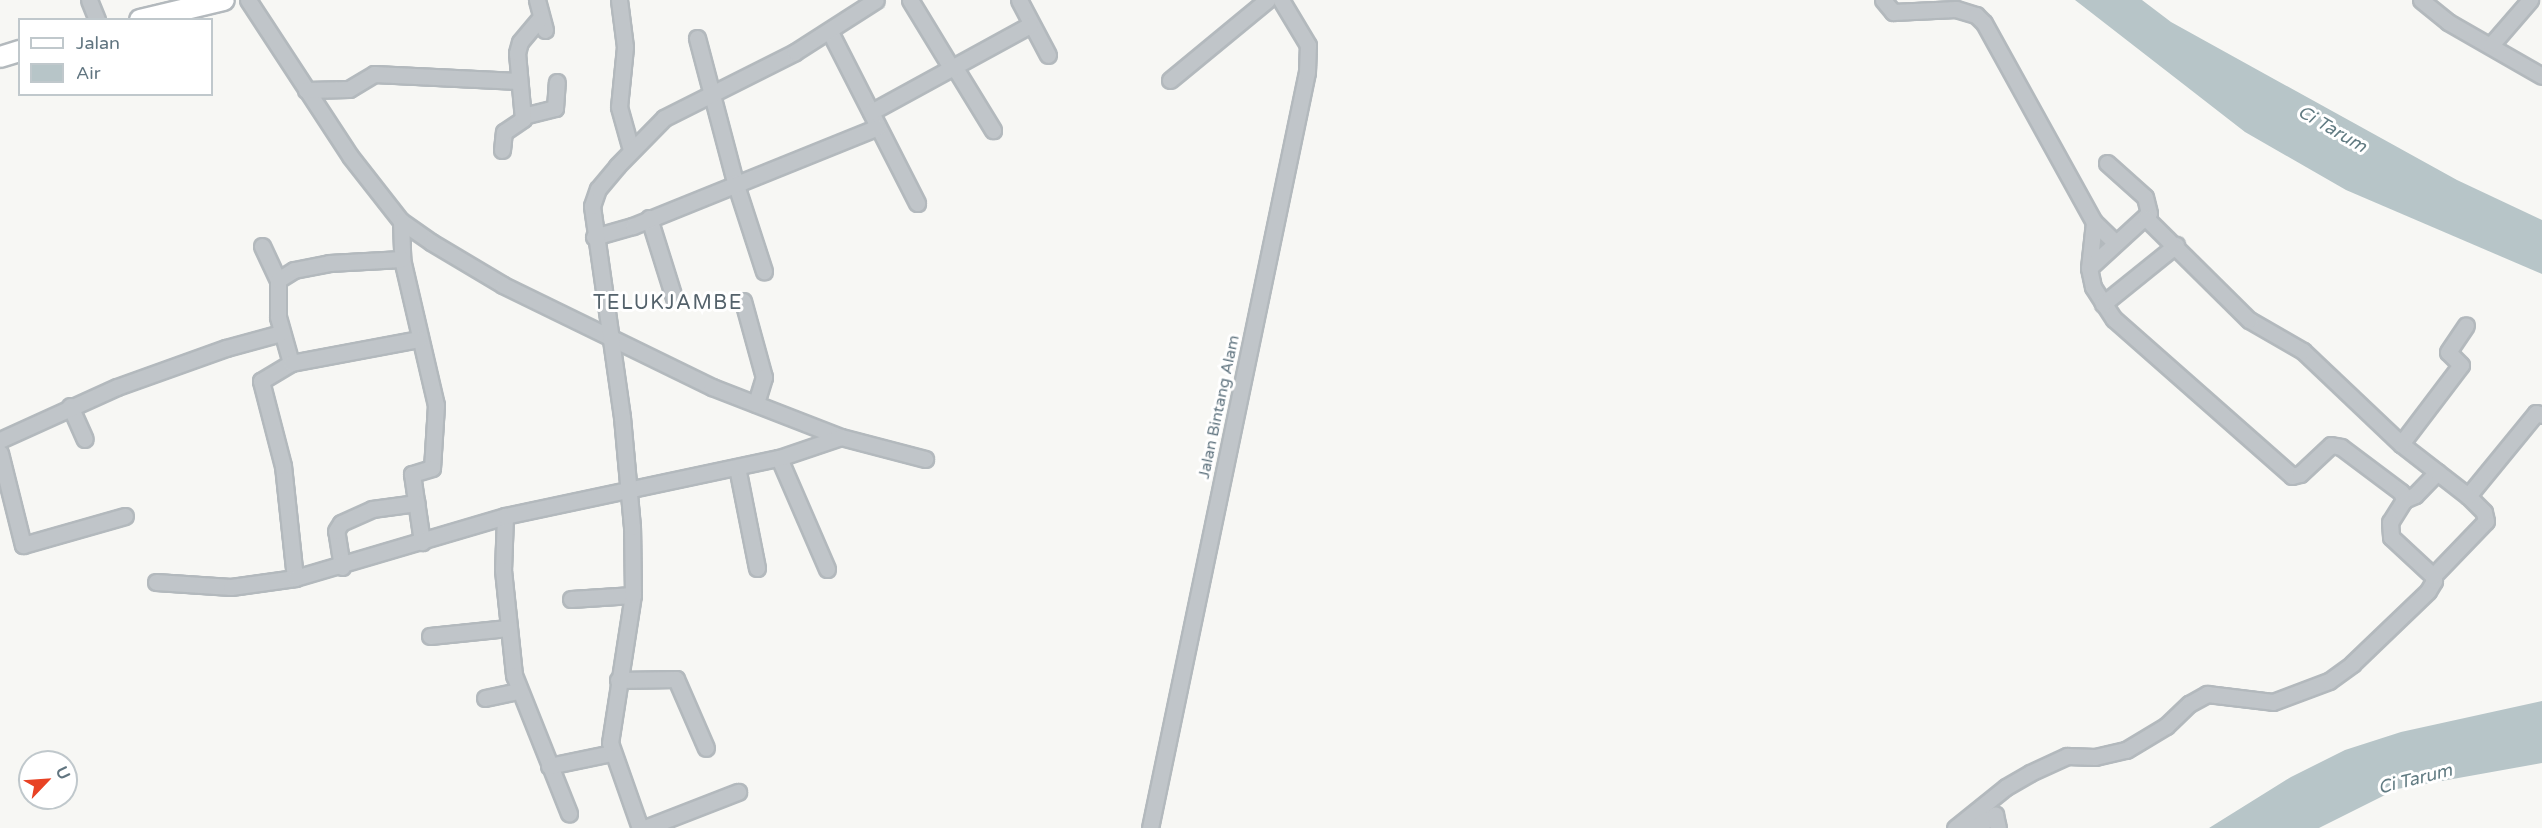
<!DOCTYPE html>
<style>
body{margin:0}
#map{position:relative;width:2542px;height:828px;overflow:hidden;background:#f7f7f4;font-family:"Varela Round",sans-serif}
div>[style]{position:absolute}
.water>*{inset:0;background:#b7c5c8}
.roads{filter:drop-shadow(2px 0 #b3b9bd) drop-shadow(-2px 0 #b3b9bd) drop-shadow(0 2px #b3b9bd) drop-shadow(0 -2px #b3b9bd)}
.minor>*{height:15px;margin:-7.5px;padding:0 7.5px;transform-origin:7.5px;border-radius:7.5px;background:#c0c5c9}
.major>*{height:20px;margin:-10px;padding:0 10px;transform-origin:10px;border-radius:10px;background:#fff}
span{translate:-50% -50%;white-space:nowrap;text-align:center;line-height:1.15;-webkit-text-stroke:6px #fff;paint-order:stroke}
.street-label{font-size:16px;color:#617580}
.water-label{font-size:18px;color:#617b82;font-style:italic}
.quarter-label{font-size:20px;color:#54626b;letter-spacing:1.5px}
.legend{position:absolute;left:18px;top:18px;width:195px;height:78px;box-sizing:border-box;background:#fff;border:2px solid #c0c8cc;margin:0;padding:8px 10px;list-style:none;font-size:18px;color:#617580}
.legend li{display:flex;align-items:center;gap:12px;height:30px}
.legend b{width:30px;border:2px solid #c0c8cc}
.north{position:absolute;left:18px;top:750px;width:60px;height:60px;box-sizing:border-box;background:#fff;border:2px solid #c0c8cc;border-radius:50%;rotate:65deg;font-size:16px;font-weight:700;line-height:24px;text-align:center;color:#617580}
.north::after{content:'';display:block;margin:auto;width:21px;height:27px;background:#e84224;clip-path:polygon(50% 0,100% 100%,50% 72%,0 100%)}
</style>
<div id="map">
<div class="water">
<div style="clip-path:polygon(2075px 0,2142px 0,2171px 22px,2457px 180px,2542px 220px,2542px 274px,2346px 190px,2245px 132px)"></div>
<div style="clip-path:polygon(2542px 701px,2542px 763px,2397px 789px,2319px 828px,2209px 828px,2291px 777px,2345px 750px,2401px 732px)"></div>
</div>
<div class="roads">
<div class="minor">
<div style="left:89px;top:0;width:22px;rotate:68deg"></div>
<div style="left:248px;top:0;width:186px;rotate:56.8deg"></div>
<div style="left:350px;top:156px;width:83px;rotate:51.9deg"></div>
<div style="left:401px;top:221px;width:37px;rotate:35deg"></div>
<div style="left:431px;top:242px;width:84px;rotate:30.8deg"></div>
<div style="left:503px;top:285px;width:233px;rotate:26deg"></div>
<div style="left:712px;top:387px;width:138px;rotate:21.2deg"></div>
<div style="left:841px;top:437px;width:87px;rotate:14.7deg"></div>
<div style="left:537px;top:0;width:31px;rotate:75deg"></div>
<div style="left:619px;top:0;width:47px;rotate:82.7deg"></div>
<div style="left:625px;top:47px;width:60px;rotate:95.7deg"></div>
<div style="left:619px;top:107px;width:45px;rotate:74.4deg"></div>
<div style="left:910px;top:0;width:81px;rotate:58.7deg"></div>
<div style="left:1019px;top:0;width:62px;rotate:62.2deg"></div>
<div style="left:1883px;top:0;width:16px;rotate:50deg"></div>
<div style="left:1893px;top:12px;width:63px;rotate:-2.7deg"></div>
<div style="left:1956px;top:9px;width:21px;rotate:17deg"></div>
<div style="left:1976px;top:15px;width:11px;rotate:45deg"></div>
<div style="left:1984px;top:23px;width:227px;rotate:61.1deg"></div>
<div style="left:2094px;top:222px;width:30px;rotate:44deg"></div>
<div style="left:2421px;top:0;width:35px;rotate:39deg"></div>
<div style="left:2448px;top:22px;width:108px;rotate:29.9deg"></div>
<div style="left:830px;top:32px;width:192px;rotate:63deg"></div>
<div style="left:697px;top:38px;width:149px;rotate:75.2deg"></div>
<div style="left:735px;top:182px;width:94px;rotate:72deg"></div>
<div style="left:2491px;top:45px;width:60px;rotate:-49.1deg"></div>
<div style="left:955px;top:68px;width:73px;rotate:58.5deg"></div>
<div style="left:1170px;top:80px;width:126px;rotate:-39.5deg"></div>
<div style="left:306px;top:90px;width:43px;rotate:-1.3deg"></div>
<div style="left:349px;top:89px;width:29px;rotate:-31deg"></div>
<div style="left:374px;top:74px;width:144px;rotate:2.8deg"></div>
<div style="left:871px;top:112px;width:181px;rotate:-28.7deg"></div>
<div style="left:523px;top:116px;width:33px;rotate:-14deg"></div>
<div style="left:555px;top:108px;width:26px;rotate:-86deg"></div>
<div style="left:502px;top:150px;width:18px;rotate:-84deg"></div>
<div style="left:504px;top:132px;width:23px;rotate:-34deg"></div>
<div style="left:523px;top:119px;width:66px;rotate:-95.2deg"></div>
<div style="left:517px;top:53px;width:11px;rotate:-75deg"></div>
<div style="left:520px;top:42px;width:31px;rotate:-50deg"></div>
<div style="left:649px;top:218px;width:84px;rotate:72.6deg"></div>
<div style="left:401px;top:221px;width:38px;rotate:88deg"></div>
<div style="left:402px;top:259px;width:150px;rotate:76.9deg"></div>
<div style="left:436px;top:405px;width:63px;rotate:93.6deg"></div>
<div style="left:432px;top:468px;width:21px;rotate:163deg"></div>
<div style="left:412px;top:474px;width:69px;rotate:81.6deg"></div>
<div style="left:2094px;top:222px;width:46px;rotate:96.2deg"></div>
<div style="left:2089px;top:268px;width:19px;rotate:78deg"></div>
<div style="left:2093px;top:287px;width:38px;rotate:57deg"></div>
<div style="left:2114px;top:319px;width:237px;rotate:41.4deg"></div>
<div style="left:2292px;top:476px;width:8px;rotate:-14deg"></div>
<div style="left:2300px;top:474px;width:42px;rotate:-43.1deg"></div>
<div style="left:2331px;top:445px;width:10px;rotate:11deg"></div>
<div style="left:2341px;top:447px;width:75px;rotate:36.9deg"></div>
<div style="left:2401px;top:492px;width:9px;rotate:69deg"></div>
<div style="left:2404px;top:500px;width:26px;rotate:122deg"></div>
<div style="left:2390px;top:522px;width:15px;rotate:86deg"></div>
<div style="left:2391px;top:537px;width:57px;rotate:42.9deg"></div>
<div style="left:594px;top:237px;width:41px;rotate:-15.8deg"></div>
<div style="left:633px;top:226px;width:264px;rotate:-22deg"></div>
<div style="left:262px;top:246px;width:38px;rotate:65deg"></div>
<div style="left:278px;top:280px;width:37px;rotate:90deg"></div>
<div style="left:278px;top:317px;width:48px;rotate:74.2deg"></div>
<div style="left:2089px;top:268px;width:81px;rotate:-42.5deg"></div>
<div style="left:2149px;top:213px;width:16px;rotate:-104deg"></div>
<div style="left:2145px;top:197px;width:51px;rotate:-138.2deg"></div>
<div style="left:278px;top:280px;width:19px;rotate:-32deg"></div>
<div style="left:294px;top:270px;width:36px;rotate:-11deg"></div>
<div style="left:329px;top:263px;width:73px;rotate:-3.1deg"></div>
<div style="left:743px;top:301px;width:79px;rotate:74.6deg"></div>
<div style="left:764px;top:377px;width:28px;rotate:107deg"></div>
<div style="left:2103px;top:304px;width:94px;rotate:-38.9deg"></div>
<div style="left:70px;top:406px;width:36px;rotate:66deg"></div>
<div style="left:0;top:440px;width:128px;rotate:-24.4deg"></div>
<div style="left:117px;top:387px;width:116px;rotate:-19.7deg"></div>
<div style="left:226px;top:348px;width:57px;rotate:-15.3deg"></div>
<div style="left:2401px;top:444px;width:99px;rotate:-52.8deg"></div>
<div style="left:2461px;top:365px;width:18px;rotate:-135deg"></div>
<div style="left:2448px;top:352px;width:32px;rotate:-56deg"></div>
<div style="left:0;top:453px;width:95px;rotate:76deg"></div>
<div style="left:23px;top:545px;width:106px;rotate:-15.9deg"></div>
<div style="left:779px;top:458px;width:121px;rotate:66.6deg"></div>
<div style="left:737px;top:467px;width:103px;rotate:78.8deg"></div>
<div style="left:2468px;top:496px;width:107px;rotate:-50.7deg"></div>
<div style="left:2536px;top:413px;width:6px;rotate:18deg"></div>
<div style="left:2404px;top:500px;width:12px;rotate:-24deg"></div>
<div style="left:2415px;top:495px;width:32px;rotate:-46deg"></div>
<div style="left:505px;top:516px;width:54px;rotate:92.1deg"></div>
<div style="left:503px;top:570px;width:106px;rotate:84deg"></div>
<div style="left:514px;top:675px;width:149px;rotate:68.3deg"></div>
<div style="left:342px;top:567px;width:36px;rotate:-99deg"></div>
<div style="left:336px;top:531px;width:9px;rotate:-58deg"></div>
<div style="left:341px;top:523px;width:34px;rotate:-24deg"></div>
<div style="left:372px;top:509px;width:45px;rotate:-7.6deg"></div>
<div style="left:295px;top:578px;width:113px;rotate:-96.1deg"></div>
<div style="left:283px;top:466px;width:88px;rotate:-104.5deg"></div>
<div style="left:261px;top:381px;width:35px;rotate:-31deg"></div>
<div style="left:291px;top:363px;width:130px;rotate:-10.6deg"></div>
<div style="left:156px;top:582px;width:75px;rotate:3.8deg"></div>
<div style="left:231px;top:587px;width:65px;rotate:-8deg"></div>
<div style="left:295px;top:578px;width:219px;rotate:-16.4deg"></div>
<div style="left:505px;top:516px;width:280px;rotate:-12deg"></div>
<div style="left:779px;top:458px;width:65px;rotate:-18.7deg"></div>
<div style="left:571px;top:599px;width:62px;rotate:-3.7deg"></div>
<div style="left:430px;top:636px;width:78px;rotate:-5.9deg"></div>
<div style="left:618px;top:680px;width:58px;rotate:-1deg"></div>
<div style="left:676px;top:679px;width:75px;rotate:66.5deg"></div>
<div style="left:485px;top:698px;width:35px;rotate:-12deg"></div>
<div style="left:549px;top:766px;width:64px;rotate:-11.7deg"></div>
<div style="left:640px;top:828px;width:90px;rotate:-109.4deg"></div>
<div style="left:610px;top:743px;width:150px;rotate:-81.2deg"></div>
<div style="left:633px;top:595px;width:68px;rotate:-90.8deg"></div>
<div style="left:632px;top:527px;width:110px;rotate:-95.2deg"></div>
<div style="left:622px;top:417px;width:213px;rotate:-98.1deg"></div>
<div style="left:592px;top:206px;width:18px;rotate:-71deg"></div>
<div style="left:598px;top:189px;width:30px;rotate:-50deg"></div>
<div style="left:617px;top:166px;width:67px;rotate:-45.6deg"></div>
<div style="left:664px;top:118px;width:147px;rotate:-26.7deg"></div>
<div style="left:795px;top:52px;width:96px;rotate:-32.7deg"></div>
<div style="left:645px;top:828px;width:100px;rotate:-21.2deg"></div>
<div style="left:1150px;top:828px;width:772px;rotate:-78.27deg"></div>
<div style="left:1307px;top:72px;width:27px;rotate:-88deg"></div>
<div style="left:1308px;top:45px;width:52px;rotate:-121deg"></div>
<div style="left:1955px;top:828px;width:65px;rotate:-38.8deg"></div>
<div style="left:2006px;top:787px;width:28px;rotate:-30deg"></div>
<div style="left:2030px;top:773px;width:41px;rotate:-24.7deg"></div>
<div style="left:2067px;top:756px;width:28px;rotate:2deg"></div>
<div style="left:2095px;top:757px;width:32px;rotate:-13deg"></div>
<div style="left:2126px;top:750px;width:47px;rotate:-31deg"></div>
<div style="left:2166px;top:726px;width:32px;rotate:-44deg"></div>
<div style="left:2189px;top:704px;width:21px;rotate:-29deg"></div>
<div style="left:2207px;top:694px;width:66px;rotate:6.9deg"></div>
<div style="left:2273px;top:702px;width:60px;rotate:-20.6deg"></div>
<div style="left:2329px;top:681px;width:29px;rotate:-36deg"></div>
<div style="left:2352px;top:664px;width:105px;rotate:-43.8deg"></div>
<div style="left:2428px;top:591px;width:12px;rotate:-59deg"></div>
<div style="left:2434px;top:581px;width:5px;rotate:-101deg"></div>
<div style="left:2433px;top:576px;width:76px;rotate:-46.1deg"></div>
<div style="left:2486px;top:521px;width:9px;rotate:-103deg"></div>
<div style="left:2484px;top:512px;width:23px;rotate:-135deg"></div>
<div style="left:2468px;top:496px;width:85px;rotate:-142.2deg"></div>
<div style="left:2401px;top:444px;width:135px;rotate:-136.5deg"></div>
<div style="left:2303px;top:351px;width:62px;rotate:-150.1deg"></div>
<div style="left:2249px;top:320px;width:145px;rotate:-135.3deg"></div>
<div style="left:1973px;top:828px;width:26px;rotate:-31deg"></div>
<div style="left:1995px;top:815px;width:13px;rotate:77deg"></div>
</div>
<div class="major">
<div style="left:140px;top:20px;width:86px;rotate:-13.4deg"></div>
<div style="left:0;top:57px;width:21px;rotate:-17deg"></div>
</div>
</div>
<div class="street-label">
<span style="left:1219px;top:407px;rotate:-78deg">Jalan Bintang Alam</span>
</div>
<div class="water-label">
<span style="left:2332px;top:129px;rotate:30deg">Ci Tarum</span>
<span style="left:2415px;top:779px;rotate:-14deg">Ci Tarum</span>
</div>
<div class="quarter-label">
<span style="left:668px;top:303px">TELUKJAMBE</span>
</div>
<ul class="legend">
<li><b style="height:8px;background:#fff"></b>Jalan</li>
<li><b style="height:16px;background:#b7c5c8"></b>Air</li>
</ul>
<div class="north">U</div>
</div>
